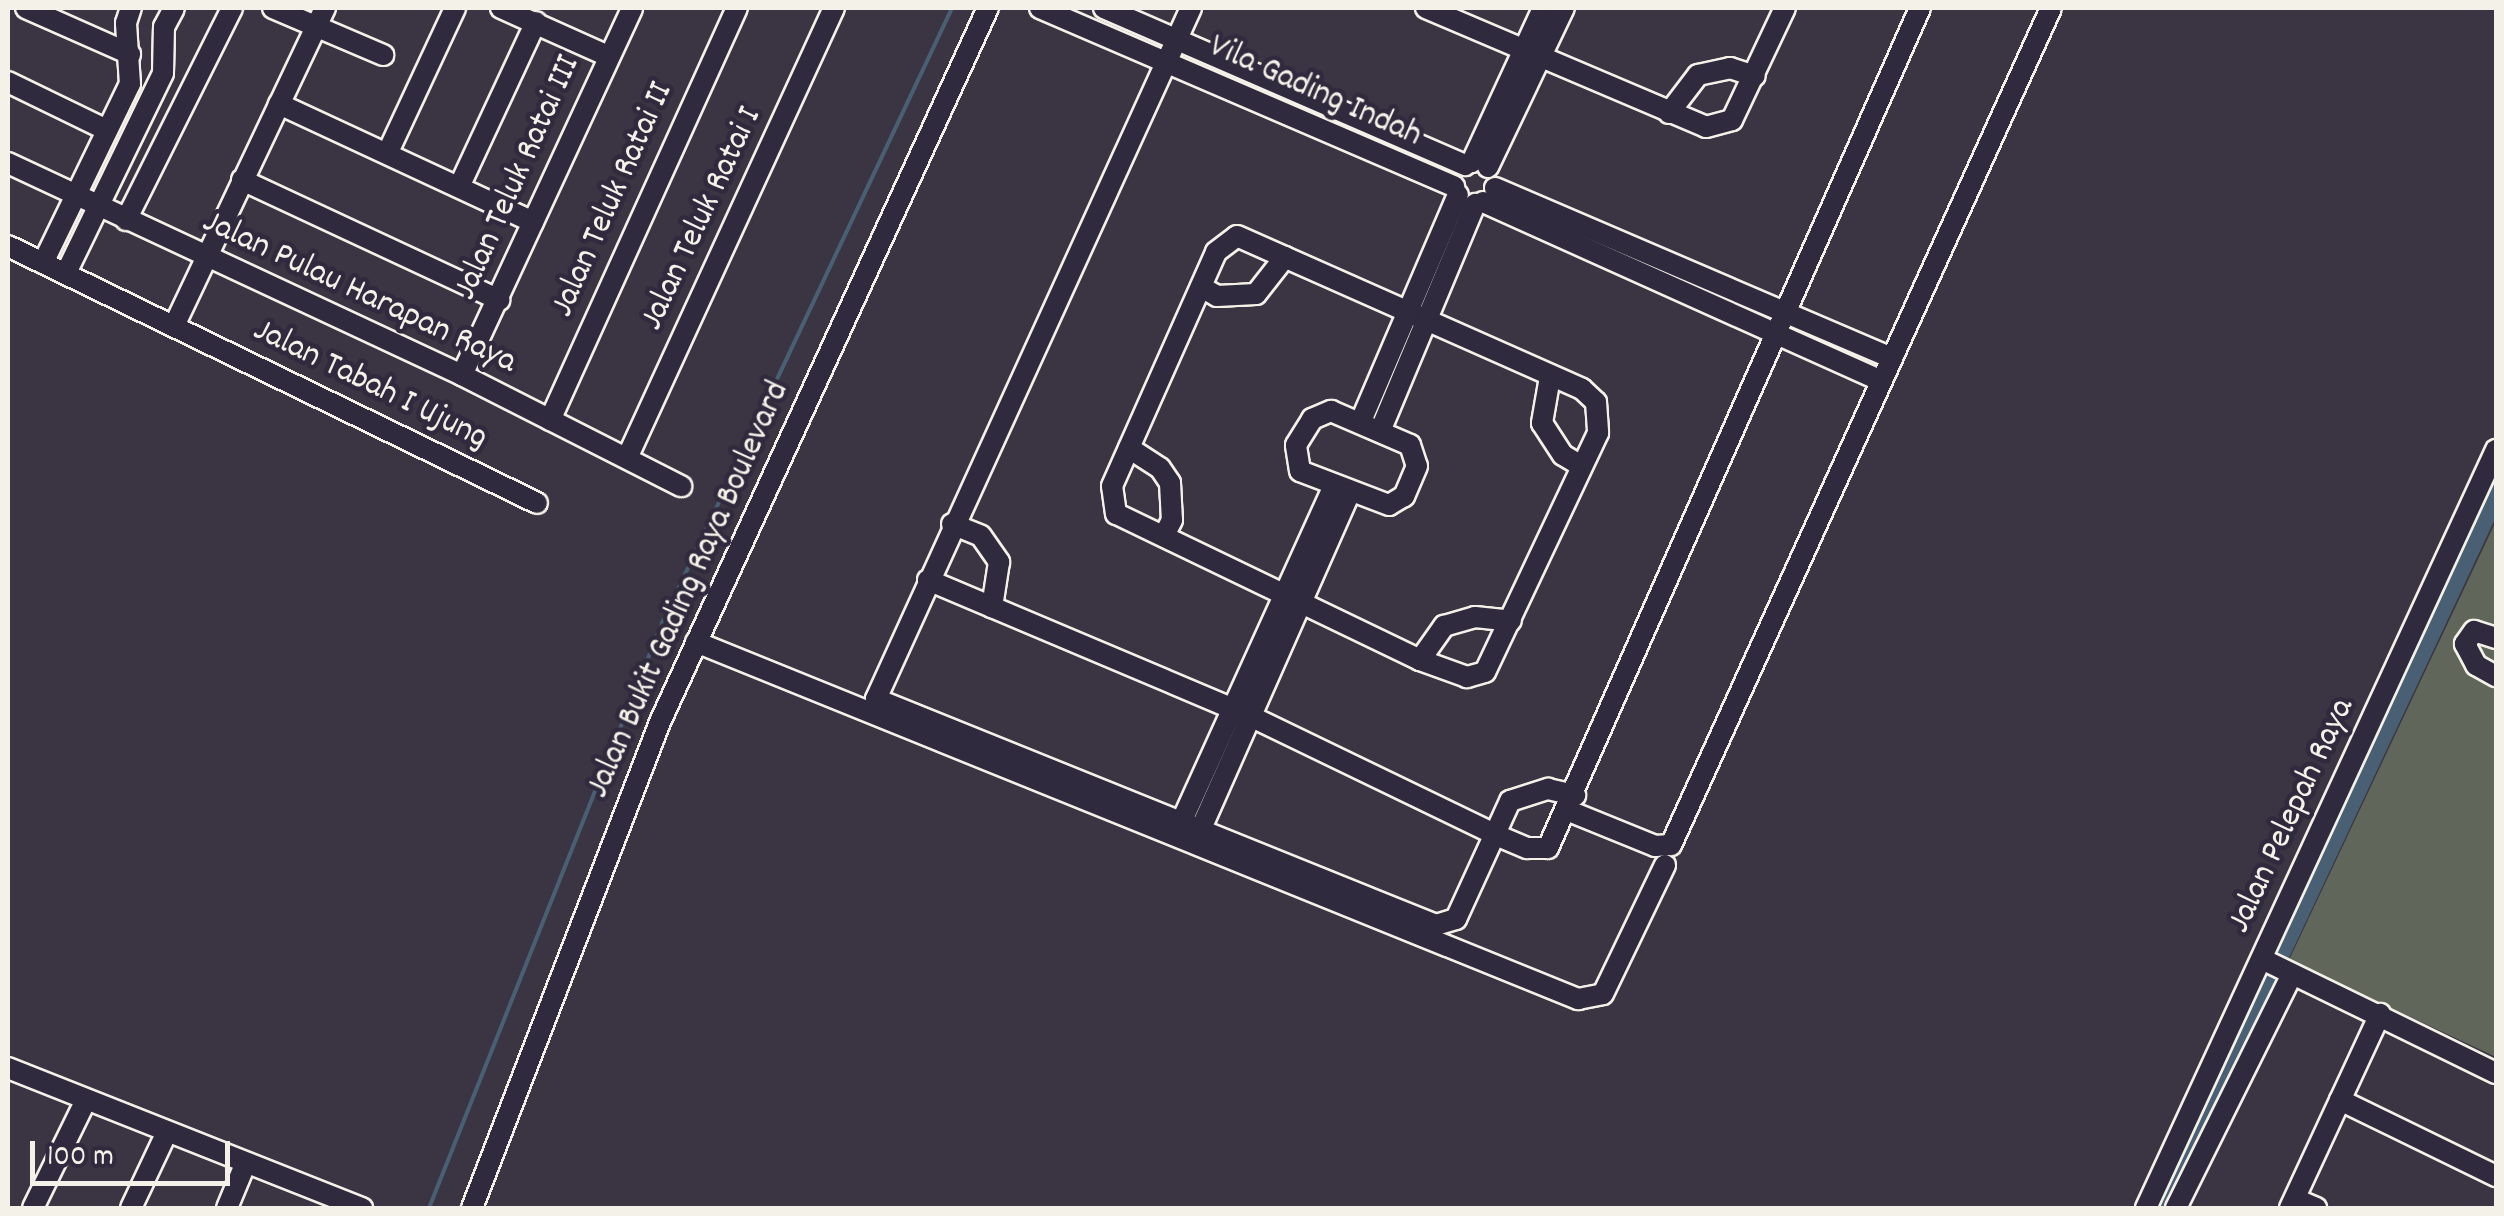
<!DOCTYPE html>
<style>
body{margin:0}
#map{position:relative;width:2504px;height:1216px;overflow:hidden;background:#3b3442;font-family:Dekko,sans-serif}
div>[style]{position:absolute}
.green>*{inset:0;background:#60675a}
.stream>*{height:4px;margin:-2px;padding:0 2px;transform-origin:2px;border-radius:2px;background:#496074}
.river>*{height:25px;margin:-12.5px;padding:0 12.5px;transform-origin:12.5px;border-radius:12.5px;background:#496074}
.roads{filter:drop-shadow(2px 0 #f4f1e8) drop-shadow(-2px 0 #f4f1e8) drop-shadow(0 2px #f4f1e8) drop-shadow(0 -2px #f4f1e8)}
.minor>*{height:20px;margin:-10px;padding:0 10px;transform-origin:10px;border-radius:10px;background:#2f2a3d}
span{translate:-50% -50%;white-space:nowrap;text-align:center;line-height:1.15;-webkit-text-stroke:9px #2f2a3d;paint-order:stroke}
.street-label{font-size:35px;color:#f4f1e8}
.frame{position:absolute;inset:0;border:10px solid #f4f1e8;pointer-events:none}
.scale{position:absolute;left:30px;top:1141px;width:200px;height:45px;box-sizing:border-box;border:5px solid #f4f1e8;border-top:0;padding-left:12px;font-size:30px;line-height:35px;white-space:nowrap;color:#f4f1e8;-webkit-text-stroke:8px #2f2a3d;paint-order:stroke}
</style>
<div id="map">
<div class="green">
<div style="clip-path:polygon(2496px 521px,2496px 1057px,2289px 960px)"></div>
</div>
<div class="stream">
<div style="left:429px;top:1208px;width:630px;rotate:-68.28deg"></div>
<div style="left:662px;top:623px;width:680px;rotate:-64.75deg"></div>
</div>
<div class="river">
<div style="left:2157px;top:1208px;width:798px;rotate:-64.85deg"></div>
</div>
<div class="roads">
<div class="minor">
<div style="left:26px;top:8px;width:114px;rotate:23.9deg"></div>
<div style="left:273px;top:8px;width:120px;rotate:23.1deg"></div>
<div style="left:501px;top:8px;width:117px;rotate:24.2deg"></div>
<div style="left:1040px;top:8px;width:451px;rotate:23.3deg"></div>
<div style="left:1104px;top:8px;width:394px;rotate:23.5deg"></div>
<div style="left:1191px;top:8px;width:759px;rotate:114.51deg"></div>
<div style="left:876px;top:699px;width:604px;rotate:21.98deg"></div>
<div style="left:1436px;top:925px;width:21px;rotate:-17deg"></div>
<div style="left:1456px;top:919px;width:130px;rotate:-65.4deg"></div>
<div style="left:1510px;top:801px;width:40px;rotate:-18deg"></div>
<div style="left:1548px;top:789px;width:28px;rotate:13deg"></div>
<div style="left:1426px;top:8px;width:304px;rotate:23deg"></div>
<div style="left:1706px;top:127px;width:27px;rotate:-15deg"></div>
<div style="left:1732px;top:120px;width:124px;rotate:-64.7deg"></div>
<div style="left:8px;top:82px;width:110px;rotate:25.9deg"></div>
<div style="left:279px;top:104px;width:280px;rotate:24.9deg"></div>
<div style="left:1669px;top:113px;width:48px;rotate:-52.7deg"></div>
<div style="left:1698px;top:75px;width:33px;rotate:-12deg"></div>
<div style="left:1730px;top:68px;width:26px;rotate:18deg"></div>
<div style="left:388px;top:152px;width:159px;rotate:-65deg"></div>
<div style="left:1472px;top:162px;width:170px;rotate:-65.2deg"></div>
<div style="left:8px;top:163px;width:501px;rotate:25.03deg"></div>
<div style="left:462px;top:375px;width:246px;rotate:26.9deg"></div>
<div style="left:1488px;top:167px;width:176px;rotate:-64.5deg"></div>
<div style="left:242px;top:180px;width:284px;rotate:25deg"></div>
<div style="left:459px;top:187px;width:182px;rotate:-65deg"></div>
<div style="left:1495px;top:188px;width:432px;rotate:23.2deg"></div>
<div style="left:1483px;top:202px;width:436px;rotate:24.2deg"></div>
<div style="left:126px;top:220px;width:237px;rotate:-63.4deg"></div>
<div style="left:1237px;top:236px;width:377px;rotate:23.9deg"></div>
<div style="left:1582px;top:389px;width:19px;rotate:43deg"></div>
<div style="left:1596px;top:402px;width:31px;rotate:86deg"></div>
<div style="left:1598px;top:433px;width:264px;rotate:115.3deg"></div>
<div style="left:1485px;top:672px;width:19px;rotate:164deg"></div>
<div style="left:1467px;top:677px;width:50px;rotate:-160.1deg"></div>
<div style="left:1420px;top:660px;width:337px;rotate:-154.3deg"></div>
<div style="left:1116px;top:514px;width:28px;rotate:-98deg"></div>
<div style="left:1112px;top:486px;width:256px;rotate:-66deg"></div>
<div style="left:1216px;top:252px;width:26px;rotate:-37deg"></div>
<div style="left:8px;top:246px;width:588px;rotate:25.91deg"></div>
<div style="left:43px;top:263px;width:199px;rotate:-64.1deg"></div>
<div style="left:130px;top:84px;width:61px;rotate:-93.8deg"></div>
<div style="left:126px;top:23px;width:16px;rotate:-72deg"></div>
<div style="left:66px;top:273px;width:222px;rotate:-64.1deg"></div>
<div style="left:163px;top:73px;width:46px;rotate:-88.8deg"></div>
<div style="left:164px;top:27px;width:21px;rotate:-62deg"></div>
<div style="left:1201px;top:287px;width:18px;rotate:29deg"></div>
<div style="left:1217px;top:296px;width:39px;rotate:-3deg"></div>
<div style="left:1256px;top:294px;width:47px;rotate:-51.9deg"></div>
<div style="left:174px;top:326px;width:352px;rotate:-64.6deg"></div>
<div style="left:462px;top:375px;width:404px;rotate:-65.1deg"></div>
<div style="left:1550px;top:377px;width:47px;rotate:99.9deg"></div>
<div style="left:1542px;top:423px;width:38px;rotate:57deg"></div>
<div style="left:1563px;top:455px;width:17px;rotate:31deg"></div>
<div style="left:1331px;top:411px;width:86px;rotate:23.3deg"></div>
<div style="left:1410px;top:445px;width:22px;rotate:72deg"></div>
<div style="left:1417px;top:466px;width:33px;rotate:113deg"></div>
<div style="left:1404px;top:496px;width:17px;rotate:149deg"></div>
<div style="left:1389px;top:505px;width:95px;rotate:-159.1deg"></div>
<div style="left:1300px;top:471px;width:26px;rotate:-99deg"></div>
<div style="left:1296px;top:445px;width:31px;rotate:-58deg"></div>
<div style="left:1312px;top:419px;width:21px;rotate:-23deg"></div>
<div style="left:550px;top:420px;width:452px;rotate:-65.6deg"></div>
<div style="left:1361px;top:421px;width:246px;rotate:-66.8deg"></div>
<div style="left:1381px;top:429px;width:244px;rotate:-67.3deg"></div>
<div style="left:1129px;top:448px;width:37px;rotate:33deg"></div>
<div style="left:1160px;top:468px;width:18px;rotate:56deg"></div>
<div style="left:1170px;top:483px;width:37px;rotate:87deg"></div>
<div style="left:1172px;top:520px;width:18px;rotate:117deg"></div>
<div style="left:627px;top:458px;width:495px;rotate:-65.3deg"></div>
<div style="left:952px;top:524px;width:31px;rotate:22deg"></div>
<div style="left:981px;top:536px;width:32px;rotate:55deg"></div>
<div style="left:999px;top:562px;width:46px;rotate:98.8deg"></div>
<div style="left:928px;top:580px;width:350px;rotate:22.9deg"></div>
<div style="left:1250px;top:716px;width:273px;rotate:25.8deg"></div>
<div style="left:1496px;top:835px;width:34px;rotate:23deg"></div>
<div style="left:1527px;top:848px;width:21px"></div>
<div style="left:1548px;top:848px;width:919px;rotate:-66.11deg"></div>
<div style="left:2496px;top:638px;width:23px;rotate:-162deg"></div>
<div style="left:2474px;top:631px;width:16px;rotate:125deg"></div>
<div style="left:2465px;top:644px;width:24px;rotate:62deg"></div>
<div style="left:2476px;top:665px;width:23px;rotate:29deg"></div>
<div style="left:696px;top:642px;width:952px;rotate:22.04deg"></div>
<div style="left:1578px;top:999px;width:25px;rotate:-11deg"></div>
<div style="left:1603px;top:994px;width:143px;rotate:-64.3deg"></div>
<div style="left:1420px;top:660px;width:42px;rotate:-54.8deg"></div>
<div style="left:1444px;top:626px;width:32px;rotate:-16deg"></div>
<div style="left:1475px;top:617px;width:36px;rotate:6deg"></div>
<div style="left:1569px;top:811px;width:93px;rotate:22.1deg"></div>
<div style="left:1655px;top:846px;width:16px;rotate:-4deg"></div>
<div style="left:1671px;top:845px;width:919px;rotate:-65.58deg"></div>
<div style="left:1180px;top:825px;width:370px;rotate:-65.6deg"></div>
<div style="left:1199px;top:833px;width:371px;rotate:-66.1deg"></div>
<div style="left:2262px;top:959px;width:260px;rotate:26deg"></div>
<div style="left:8px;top:1068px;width:381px;rotate:21.6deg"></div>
<div style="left:2340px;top:1100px;width:174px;rotate:26deg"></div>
<div style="left:2295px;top:1199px;width:23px;rotate:23deg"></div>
<div style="left:33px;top:1208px;width:118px;rotate:-63.9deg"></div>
<div style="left:131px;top:1208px;width:80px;rotate:-64.7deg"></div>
<div style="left:227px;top:1208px;width:44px;rotate:-67.5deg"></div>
<div style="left:472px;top:1208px;width:521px;rotate:-68.85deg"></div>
<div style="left:660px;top:722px;width:786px;rotate:-65.33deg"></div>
<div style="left:2146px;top:1208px;width:835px;rotate:-65.22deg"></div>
<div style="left:2176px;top:1208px;width:261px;rotate:-63.6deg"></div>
<div style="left:2290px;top:1208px;width:214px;rotate:-65.1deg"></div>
</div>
</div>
<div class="street-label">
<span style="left:1315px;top:92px;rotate:24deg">Vila Gading Indah</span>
<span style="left:518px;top:178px;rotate:-66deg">Jalan Teluk Ratai III</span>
<span style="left:613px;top:200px;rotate:-66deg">Jalan Teluk Ratai II</span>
<span style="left:702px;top:219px;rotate:-65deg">Jalan Teluk Ratai I</span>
<span style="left:359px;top:293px;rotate:25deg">Jalan Pulau Harapan Raya</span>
<span style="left:370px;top:385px;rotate:26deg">Jalan Tabah I Ujung</span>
<span style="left:689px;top:590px;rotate:-66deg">Jalan Bukit Gading Raya Boulevard</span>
<span style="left:2292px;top:816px;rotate:-65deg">Jalan Pelepah Raya</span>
</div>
<div class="frame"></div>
<div class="scale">100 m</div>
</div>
